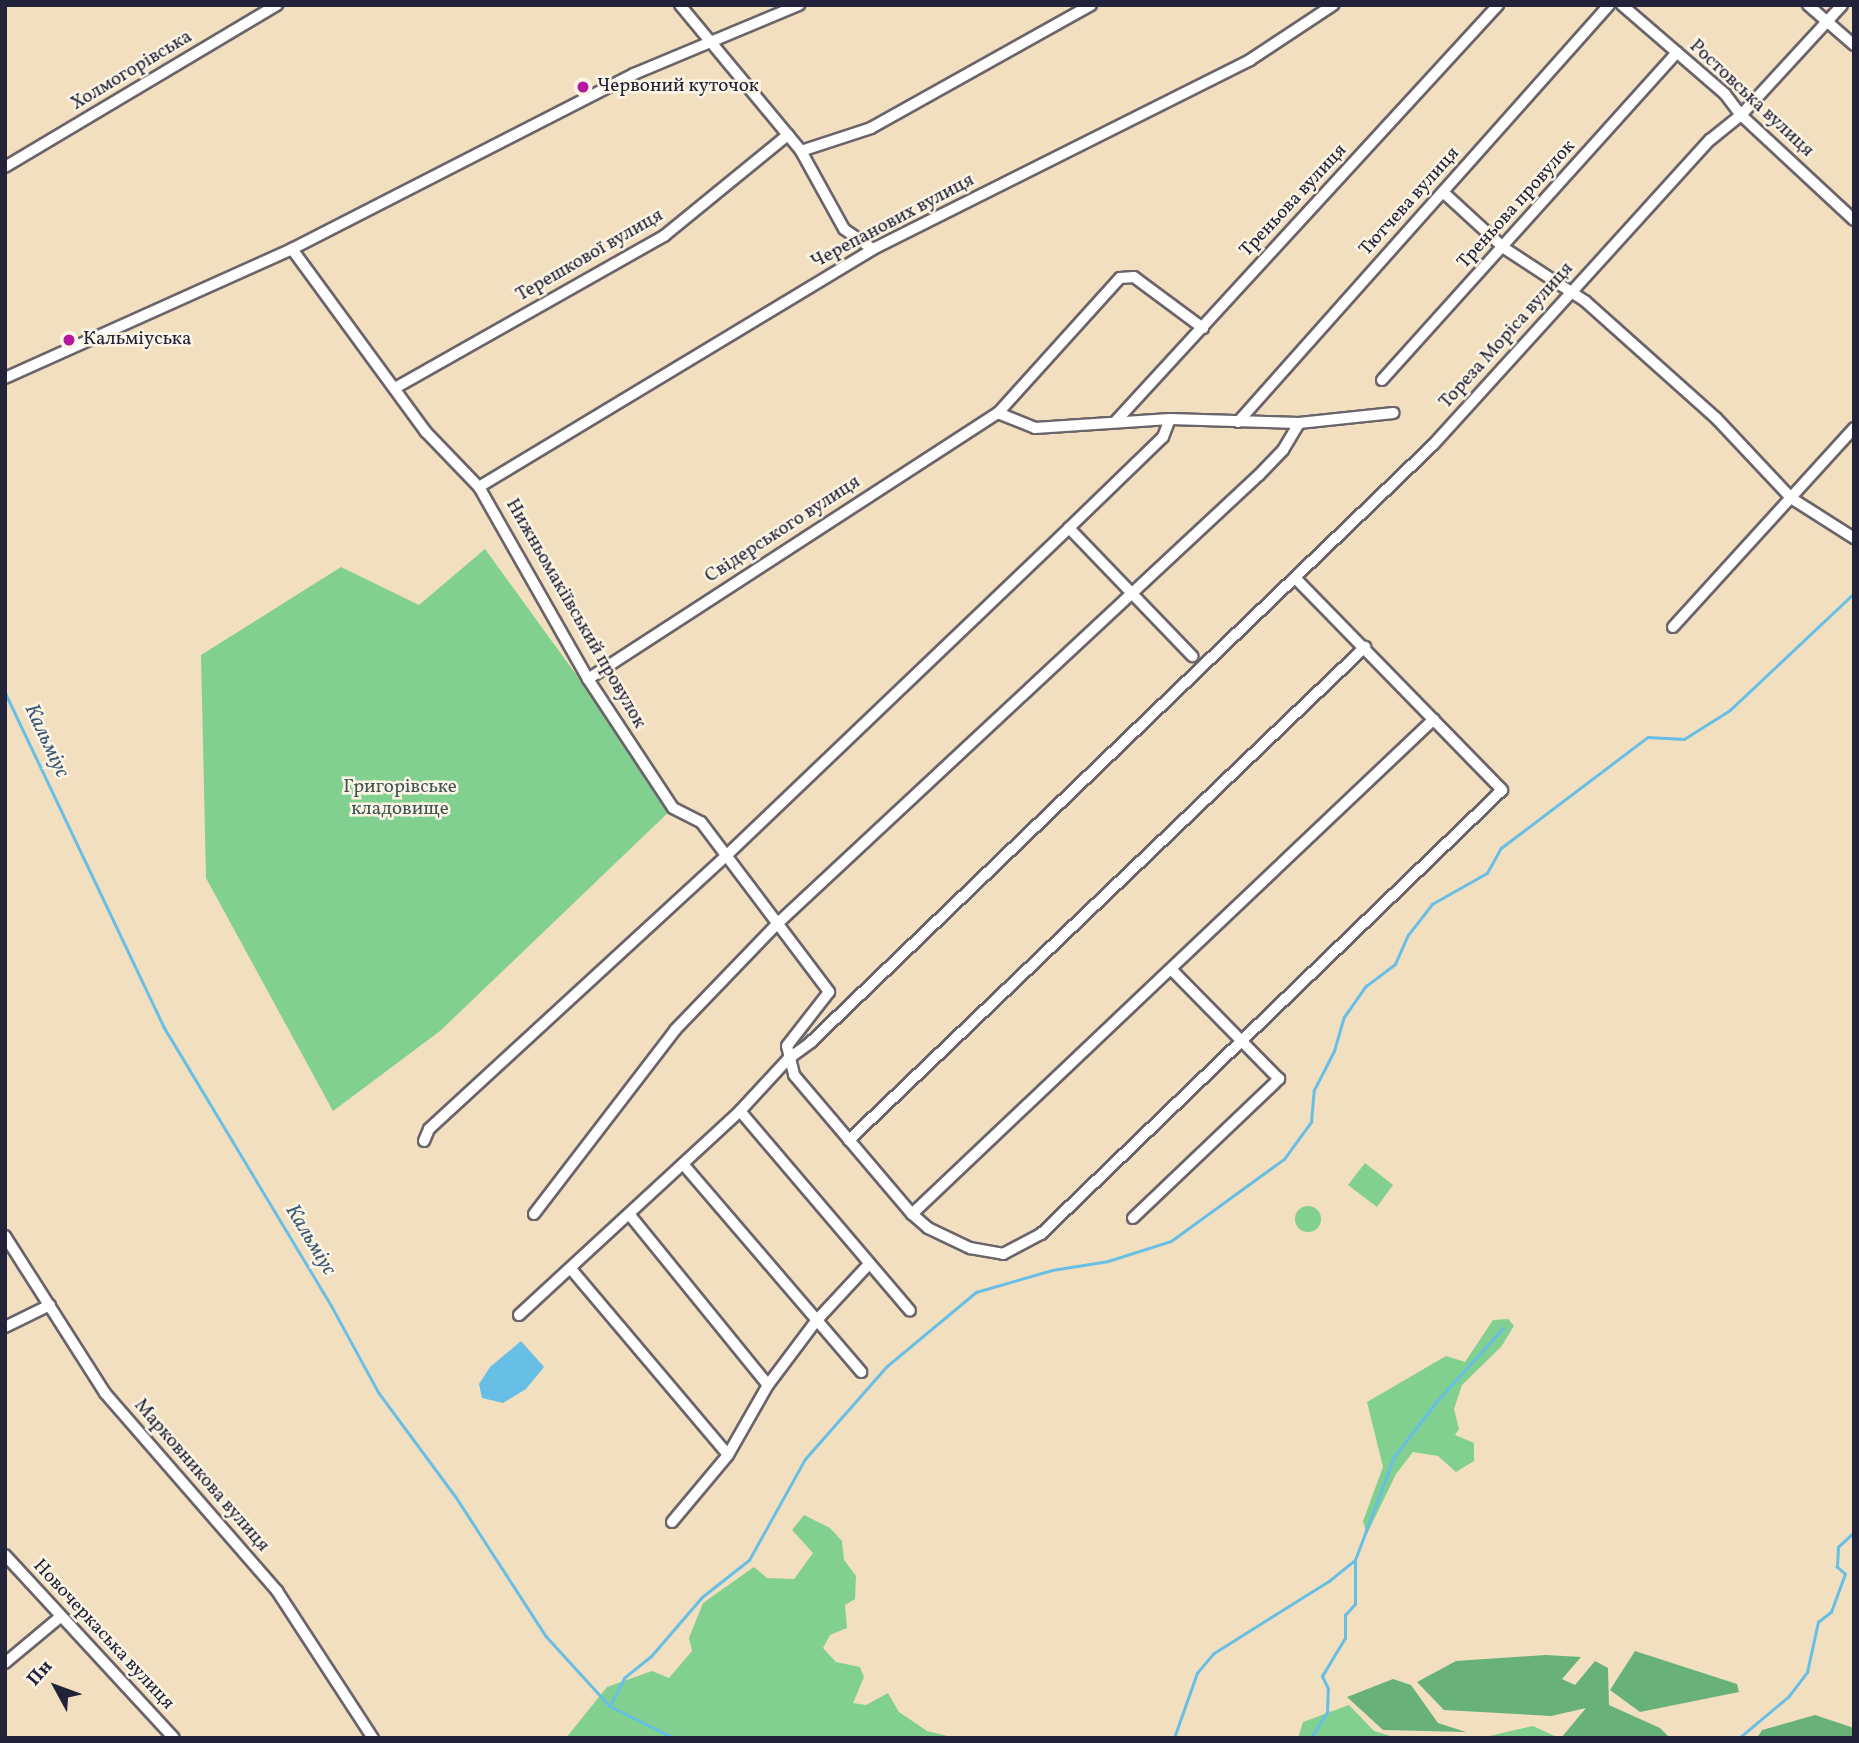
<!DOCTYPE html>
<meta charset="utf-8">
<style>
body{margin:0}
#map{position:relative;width:1859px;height:1743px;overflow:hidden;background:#f2dfc0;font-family:Vollkorn,serif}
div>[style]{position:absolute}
.green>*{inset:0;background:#81d08f}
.round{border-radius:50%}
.forest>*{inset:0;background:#68b27a}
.water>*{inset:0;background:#68bfe5}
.stream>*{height:2.5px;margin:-1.25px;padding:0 1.25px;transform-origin:1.25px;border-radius:1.25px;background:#68bfe5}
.roads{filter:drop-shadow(2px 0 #6b646a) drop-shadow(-2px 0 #6b646a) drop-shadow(0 2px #6b646a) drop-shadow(0 -2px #6b646a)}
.minor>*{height:10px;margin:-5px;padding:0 5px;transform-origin:5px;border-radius:5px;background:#fff}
.dots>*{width:19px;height:19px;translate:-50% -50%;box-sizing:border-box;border:4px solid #fcf5e5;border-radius:50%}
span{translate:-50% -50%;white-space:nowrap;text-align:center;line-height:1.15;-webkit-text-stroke:5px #fcf5e5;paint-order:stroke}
.street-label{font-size:19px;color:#22223b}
.poi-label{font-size:19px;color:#22223b}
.left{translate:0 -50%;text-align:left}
.park-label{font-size:19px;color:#3e5654}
.water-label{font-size:21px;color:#3a5976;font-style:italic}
.frame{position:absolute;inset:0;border:7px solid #22223b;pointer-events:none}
.north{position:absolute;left:21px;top:1652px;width:70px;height:70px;-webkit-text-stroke:5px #fcf5e5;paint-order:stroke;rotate:311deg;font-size:19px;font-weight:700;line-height:28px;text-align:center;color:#22223b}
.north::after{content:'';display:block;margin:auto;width:24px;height:32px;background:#22223b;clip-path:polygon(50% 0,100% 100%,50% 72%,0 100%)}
</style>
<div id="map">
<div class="green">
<div style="clip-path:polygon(485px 549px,673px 808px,440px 1031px,333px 1111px,206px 878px,201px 655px,341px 567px,419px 605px)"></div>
<div style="clip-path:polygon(1365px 1163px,1393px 1185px,1377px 1207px,1348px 1185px)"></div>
<div class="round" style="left:1295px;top:1206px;width:26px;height:26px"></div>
<div style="clip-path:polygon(1508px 1319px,1514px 1326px,1501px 1347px,1462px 1385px,1454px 1409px,1459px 1429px,1455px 1435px,1474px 1443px,1474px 1461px,1456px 1472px,1438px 1456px,1413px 1452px,1396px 1474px,1367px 1534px,1363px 1521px,1383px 1467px,1367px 1402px,1446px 1356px,1465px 1362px,1493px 1320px)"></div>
<div style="clip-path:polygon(804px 1515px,830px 1528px,842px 1541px,844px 1560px,856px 1576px,855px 1599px,845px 1605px,847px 1628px,830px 1635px,823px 1648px,836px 1662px,860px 1667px,864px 1677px,853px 1703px,866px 1705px,888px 1693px,899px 1712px,927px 1731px,956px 1738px,566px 1738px,607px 1687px,652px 1671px,669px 1678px,692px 1651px,689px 1638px,703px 1603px,754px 1567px,767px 1578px,794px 1579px,813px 1553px,792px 1530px)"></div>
<div style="clip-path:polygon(1349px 1705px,1374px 1731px,1397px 1738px,1298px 1738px,1303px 1722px)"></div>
<div style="clip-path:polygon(1533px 1726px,1559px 1738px,1480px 1738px,1485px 1737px)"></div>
</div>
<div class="forest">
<div style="clip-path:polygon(1635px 1651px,1737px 1684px,1739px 1692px,1640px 1712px,1610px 1690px)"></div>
<div style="clip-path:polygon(1546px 1655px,1581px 1657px,1562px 1679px,1575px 1685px,1595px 1661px,1608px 1668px,1609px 1705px,1660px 1728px,1670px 1738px,1561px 1738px,1586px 1708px,1551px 1716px,1444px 1710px,1417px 1682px,1456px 1661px)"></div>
<div style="clip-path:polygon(1393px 1679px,1411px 1685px,1438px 1723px,1466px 1732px,1383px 1730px,1347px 1697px)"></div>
<div style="clip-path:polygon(1815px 1715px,1854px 1728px,1854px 1738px,1757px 1738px,1762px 1730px)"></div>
</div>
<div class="water">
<div style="clip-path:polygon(521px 1341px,544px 1367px,526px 1389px,503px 1403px,482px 1398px,479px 1384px,490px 1367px)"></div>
</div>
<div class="stream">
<div style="left:5px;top:692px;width:371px;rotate:64.6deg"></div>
<div style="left:164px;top:1027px;width:324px;rotate:59deg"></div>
<div style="left:331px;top:1305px;width:100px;rotate:61.4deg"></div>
<div style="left:379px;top:1393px;width:129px;rotate:53.5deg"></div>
<div style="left:456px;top:1497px;width:166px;rotate:57.1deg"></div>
<div style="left:546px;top:1636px;width:95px;rotate:47.6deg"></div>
<div style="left:610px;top:1706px;width:72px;rotate:26.6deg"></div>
<div style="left:610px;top:1706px;width:31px;rotate:-63deg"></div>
<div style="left:624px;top:1678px;width:36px;rotate:-39deg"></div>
<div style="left:652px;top:1655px;width:77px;rotate:-49.2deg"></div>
<div style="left:702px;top:1597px;width:60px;rotate:-38.2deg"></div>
<div style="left:749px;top:1560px;width:115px;rotate:-61deg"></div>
<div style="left:805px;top:1459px;width:123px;rotate:-48.6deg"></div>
<div style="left:886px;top:1367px;width:117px;rotate:-39.8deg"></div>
<div style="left:976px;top:1292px;width:79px;rotate:-16.1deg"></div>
<div style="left:1052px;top:1270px;width:57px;rotate:-9.1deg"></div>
<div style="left:1108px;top:1261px;width:66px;rotate:-17.6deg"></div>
<div style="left:1171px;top:1241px;width:140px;rotate:-36deg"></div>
<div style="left:1284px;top:1159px;width:46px;rotate:-53.9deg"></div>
<div style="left:1311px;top:1122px;width:32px;rotate:-85deg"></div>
<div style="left:1314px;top:1090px;width:44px;rotate:-62.9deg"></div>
<div style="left:1334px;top:1051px;width:35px;rotate:-74deg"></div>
<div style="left:1344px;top:1017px;width:38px;rotate:-55deg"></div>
<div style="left:1366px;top:986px;width:36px;rotate:-37deg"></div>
<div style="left:1395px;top:964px;width:32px;rotate:-66deg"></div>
<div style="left:1408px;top:935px;width:39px;rotate:-52deg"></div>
<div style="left:1432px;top:904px;width:63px;rotate:-29.4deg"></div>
<div style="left:1487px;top:873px;width:29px;rotate:-61deg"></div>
<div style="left:1501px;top:848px;width:184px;rotate:-37.1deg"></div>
<div style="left:1648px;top:737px;width:36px;rotate:3deg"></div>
<div style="left:1684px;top:739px;width:54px;rotate:-32.2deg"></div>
<div style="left:1730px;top:710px;width:170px;rotate:-43.3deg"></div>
<div style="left:1174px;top:1738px;width:69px;rotate:-70.5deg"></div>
<div style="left:1197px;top:1673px;width:26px;rotate:-50deg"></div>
<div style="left:1214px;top:1653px;width:136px;rotate:-32.1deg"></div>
<div style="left:1329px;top:1581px;width:33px;rotate:-39deg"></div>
<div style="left:1355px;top:1560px;width:110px;rotate:-69.3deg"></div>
<div style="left:1394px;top:1457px;width:69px;rotate:-52.6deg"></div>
<div style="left:1436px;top:1402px;width:100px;rotate:-47.8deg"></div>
<div style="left:1311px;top:1738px;width:31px;rotate:-58deg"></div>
<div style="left:1327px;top:1712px;width:23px;rotate:-88deg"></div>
<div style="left:1328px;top:1689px;width:14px;rotate:-115deg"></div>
<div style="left:1322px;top:1676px;width:44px;rotate:-58.8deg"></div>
<div style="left:1345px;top:1638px;width:23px;rotate:-90deg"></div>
<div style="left:1345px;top:1615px;width:15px;rotate:-48deg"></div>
<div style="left:1355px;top:1604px;width:44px;rotate:-90deg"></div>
<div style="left:1739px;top:1738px;width:65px;rotate:-40deg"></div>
<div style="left:1789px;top:1696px;width:30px;rotate:-53deg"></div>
<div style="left:1807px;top:1672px;width:51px;rotate:-77.6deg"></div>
<div style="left:1818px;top:1622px;width:16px;rotate:-38deg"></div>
<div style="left:1831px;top:1612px;width:40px;rotate:-69.8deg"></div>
<div style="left:1845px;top:1574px;width:11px;rotate:-139deg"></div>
<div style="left:1837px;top:1567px;width:20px;rotate:-87deg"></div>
<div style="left:1838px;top:1547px;width:22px;rotate:-43deg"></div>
</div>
<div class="roads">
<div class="minor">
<div style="left:680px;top:5px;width:190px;rotate:50.3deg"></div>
<div style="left:801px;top:151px;width:89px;rotate:61.1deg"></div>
<div style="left:844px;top:229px;width:35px;rotate:35deg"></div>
<div style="left:1622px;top:5px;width:136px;rotate:40.8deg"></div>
<div style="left:1725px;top:94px;width:26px;rotate:53deg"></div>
<div style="left:1741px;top:115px;width:154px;rotate:42.9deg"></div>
<div style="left:1808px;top:5px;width:61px;rotate:41deg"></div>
<div style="left:801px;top:151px;width:74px;rotate:-18.2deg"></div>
<div style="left:871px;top:128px;width:252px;rotate:-29.2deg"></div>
<div style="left:5px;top:167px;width:317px;rotate:-30.8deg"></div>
<div style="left:1443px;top:192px;width:83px;rotate:42.6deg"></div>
<div style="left:1504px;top:248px;width:97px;rotate:33.2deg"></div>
<div style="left:1585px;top:301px;width:176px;rotate:41.8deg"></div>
<div style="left:1716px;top:418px;width:110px;rotate:46.8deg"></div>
<div style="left:1791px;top:498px;width:75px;rotate:32.4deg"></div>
<div style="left:292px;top:249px;width:227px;rotate:53.8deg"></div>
<div style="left:426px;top:432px;width:76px;rotate:46.1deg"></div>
<div style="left:479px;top:487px;width:221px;rotate:60.4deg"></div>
<div style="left:588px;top:679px;width:154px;rotate:56.6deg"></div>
<div style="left:673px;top:808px;width:31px;rotate:27deg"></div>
<div style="left:701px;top:822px;width:213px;rotate:53deg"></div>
<div style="left:829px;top:992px;width:68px;rotate:127.9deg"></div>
<div style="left:787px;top:1046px;width:30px;rotate:76deg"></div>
<div style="left:794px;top:1075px;width:182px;rotate:49.7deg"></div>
<div style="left:912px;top:1214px;width:21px;rotate:41deg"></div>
<div style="left:928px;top:1228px;width:47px;rotate:25.5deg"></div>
<div style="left:970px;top:1248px;width:34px;rotate:10deg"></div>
<div style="left:1003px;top:1254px;width:43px;rotate:-27.8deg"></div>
<div style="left:1041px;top:1234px;width:640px;rotate:-43.92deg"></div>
<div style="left:1502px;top:790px;width:296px;rotate:-134.3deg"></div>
<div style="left:5px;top:378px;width:315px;rotate:-24.2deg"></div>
<div style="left:292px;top:249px;width:384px;rotate:-27.1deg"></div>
<div style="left:634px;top:74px;width:179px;rotate:-22.7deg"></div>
<div style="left:1382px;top:380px;width:441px;rotate:-48deg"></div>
<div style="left:397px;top:387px;width:307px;rotate:-29.5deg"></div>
<div style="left:664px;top:236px;width:160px;rotate:-39.2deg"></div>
<div style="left:998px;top:413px;width:40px;rotate:22deg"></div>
<div style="left:1035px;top:428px;width:135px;rotate:-3.8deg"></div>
<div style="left:1170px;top:419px;width:129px;rotate:1.8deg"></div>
<div style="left:1299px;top:423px;width:95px;rotate:-6.1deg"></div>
<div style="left:1116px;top:421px;width:565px;rotate:-47.44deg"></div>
<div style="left:1238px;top:422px;width:558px;rotate:-48.34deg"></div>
<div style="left:479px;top:487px;width:460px;rotate:-31.1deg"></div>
<div style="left:873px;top:249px;width:422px;rotate:-26.6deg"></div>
<div style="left:1250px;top:60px;width:100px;rotate:-33.5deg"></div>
<div style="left:1069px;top:528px;width:178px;rotate:46.1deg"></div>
<div style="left:1673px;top:627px;width:269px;rotate:-47.7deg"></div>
<div style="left:588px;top:679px;width:489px;rotate:-33deg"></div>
<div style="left:998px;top:413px;width:182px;rotate:-47.9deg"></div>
<div style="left:1120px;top:278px;width:14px;rotate:-4deg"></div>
<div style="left:1134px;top:277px;width:86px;rotate:36.5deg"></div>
<div style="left:740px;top:1111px;width:262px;rotate:49.6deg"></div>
<div style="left:849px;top:1140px;width:714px;rotate:-43.69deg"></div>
<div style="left:424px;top:1141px;width:13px;rotate:-67deg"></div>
<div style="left:429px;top:1129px;width:405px;rotate:-42.6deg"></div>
<div style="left:727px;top:855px;width:473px;rotate:-43.7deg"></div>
<div style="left:1069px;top:528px;width:131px;rotate:-44.1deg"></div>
<div style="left:1163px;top:437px;width:19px;rotate:-69deg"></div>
<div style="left:683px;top:1164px;width:274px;rotate:49.4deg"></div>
<div style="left:534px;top:1214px;width:232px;rotate:-52.5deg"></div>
<div style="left:675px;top:1030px;width:149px;rotate:-46.1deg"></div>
<div style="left:778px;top:923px;width:657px;rotate:-42.97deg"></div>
<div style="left:1259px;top:475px;width:35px;rotate:-46deg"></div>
<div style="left:1283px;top:450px;width:31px;rotate:-59deg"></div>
<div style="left:629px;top:1214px;width:220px;rotate:50.9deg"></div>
<div style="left:912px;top:1214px;width:719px;rotate:-43.48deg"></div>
<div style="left:1133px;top:1218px;width:202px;rotate:-43.6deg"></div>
<div style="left:1279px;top:1079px;width:153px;rotate:-134.5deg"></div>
<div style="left:5px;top:1236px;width:186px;rotate:57.5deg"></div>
<div style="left:105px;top:1393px;width:262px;rotate:49deg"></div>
<div style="left:277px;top:1591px;width:176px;rotate:56.9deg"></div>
<div style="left:571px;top:1269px;width:243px;rotate:49.8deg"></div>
<div style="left:519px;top:1315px;width:301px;rotate:-42.7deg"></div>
<div style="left:740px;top:1111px;width:71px;rotate:-47.3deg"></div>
<div style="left:788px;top:1059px;width:29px;rotate:-36deg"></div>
<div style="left:811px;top:1042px;width:862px;rotate:-43.83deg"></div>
<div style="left:1433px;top:445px;width:412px;rotate:-47.8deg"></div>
<div style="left:1710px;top:140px;width:40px;rotate:-39deg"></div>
<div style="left:1741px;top:115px;width:149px;rotate:-47.4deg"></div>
<div style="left:5px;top:1327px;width:50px;rotate:-26.1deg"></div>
<div style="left:672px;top:1522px;width:87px;rotate:-50.1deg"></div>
<div style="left:728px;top:1455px;width:81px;rotate:-60.3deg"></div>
<div style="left:768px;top:1385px;width:80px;rotate:-53.1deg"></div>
<div style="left:816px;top:1321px;width:76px;rotate:-47.1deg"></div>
<div style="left:5px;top:1555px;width:249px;rotate:47.3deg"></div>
<div style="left:5px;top:1663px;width:72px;rotate:-39.9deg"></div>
</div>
</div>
<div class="dots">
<div style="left:583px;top:87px;background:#b5179e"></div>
<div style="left:69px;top:340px;background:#b5179e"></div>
</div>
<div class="street-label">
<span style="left:132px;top:71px;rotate:-31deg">Холмогорівська</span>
<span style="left:1751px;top:99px;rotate:43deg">Ростовська вулиця</span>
<span style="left:1294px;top:201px;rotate:-47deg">Треньова вулиця</span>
<span style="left:1410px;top:202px;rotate:-48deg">Тютчева вулиця</span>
<span style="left:1517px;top:205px;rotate:-48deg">Треньова провулок</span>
<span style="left:893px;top:222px;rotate:-28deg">Черепанових вулиця</span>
<span style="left:590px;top:256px;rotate:-30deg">Терешкової вулиця</span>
<span style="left:1507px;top:336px;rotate:-48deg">Тореза Моріса вулиця</span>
<span style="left:783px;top:530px;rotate:-33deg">Свiдерського вулиця</span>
<span style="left:575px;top:614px;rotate:60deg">Нижньомакіївський провулок</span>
<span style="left:201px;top:1476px;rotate:49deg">Марковникова вулиця</span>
<span style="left:103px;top:1635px;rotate:47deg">Новочеркаська вулиця</span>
</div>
<div class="poi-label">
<span class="left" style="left:597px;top:87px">Червоний куточок</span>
<span class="left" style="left:83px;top:340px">Кальміуська</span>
</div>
<div class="park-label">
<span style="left:400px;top:799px">Григорівське<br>кладовище</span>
</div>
<div class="water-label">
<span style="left:46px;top:741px;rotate:65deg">Кальміус</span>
<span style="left:310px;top:1240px;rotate:59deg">Кальміус</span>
</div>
<div class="frame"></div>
<div class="north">Пн</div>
</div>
